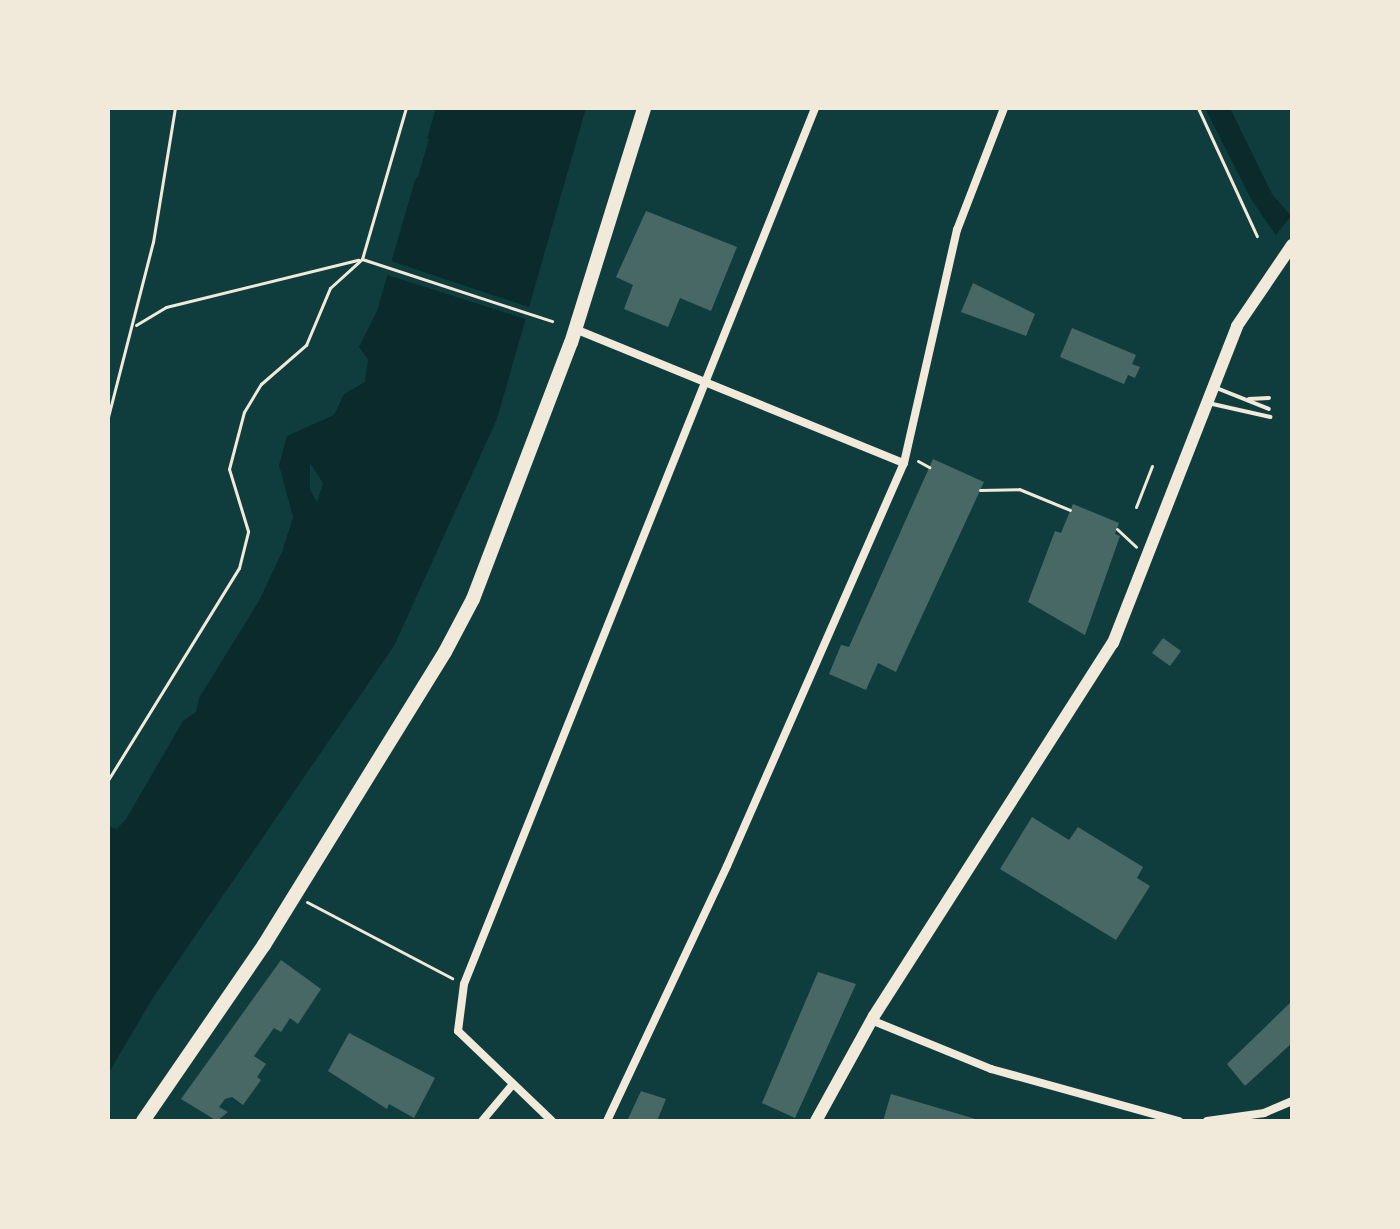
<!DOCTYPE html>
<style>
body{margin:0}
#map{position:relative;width:1400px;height:1229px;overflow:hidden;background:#0f3d3e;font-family:"Open Sans",sans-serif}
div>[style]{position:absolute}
.water>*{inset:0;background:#0a2a2b}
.pier>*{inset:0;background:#0f3d3e}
.building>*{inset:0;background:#486865}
.path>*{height:3px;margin:-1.5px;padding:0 1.5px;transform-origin:1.5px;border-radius:1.5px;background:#f1e9da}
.service>*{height:4px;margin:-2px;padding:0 2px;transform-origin:2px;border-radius:2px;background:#f1e9da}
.minor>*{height:8px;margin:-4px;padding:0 4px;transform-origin:4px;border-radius:4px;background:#f1e9da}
.secondary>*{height:12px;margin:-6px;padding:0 6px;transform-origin:6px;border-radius:6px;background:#f1e9da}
.primary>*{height:14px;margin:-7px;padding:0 7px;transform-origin:7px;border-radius:7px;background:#f1e9da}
span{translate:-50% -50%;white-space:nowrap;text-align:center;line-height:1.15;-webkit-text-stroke:8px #f1e9da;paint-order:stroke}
.frame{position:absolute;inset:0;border:110px solid #f1e9da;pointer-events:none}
</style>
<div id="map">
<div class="water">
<div style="clip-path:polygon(evenodd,436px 108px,586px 108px,497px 419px,394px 646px,154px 996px,108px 1074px,108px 826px,117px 829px,126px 819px,183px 721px,196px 712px,199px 698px,259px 601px,282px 552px,293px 517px,279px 465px,287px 436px,334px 415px,344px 394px,365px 382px,368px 359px,359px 347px,377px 311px,436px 108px,310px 463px,323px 483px,317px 502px,310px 490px,310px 463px)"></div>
<div style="clip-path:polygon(1205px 108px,1230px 108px,1272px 194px,1292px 217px,1292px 259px,1251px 199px)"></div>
</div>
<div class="pier">
<div style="clip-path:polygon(422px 137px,429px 139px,418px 177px,409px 182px)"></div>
<div style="clip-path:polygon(1292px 215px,1292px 263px,1275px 236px)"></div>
<div style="clip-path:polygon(385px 259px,532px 308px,529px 320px,381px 273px)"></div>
</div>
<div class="building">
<div style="clip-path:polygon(646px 211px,737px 247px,711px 311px,680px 298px,668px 327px,624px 309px,633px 285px,616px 277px)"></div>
<div style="clip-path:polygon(973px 283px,1035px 314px,1026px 336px,961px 312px)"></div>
<div style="clip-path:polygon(1072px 328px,1136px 355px,1132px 364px,1140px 367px,1135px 378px,1128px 375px,1124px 384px,1060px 357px)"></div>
<div style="clip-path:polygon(933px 459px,984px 482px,896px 672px,878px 663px,866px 690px,829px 674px,841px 645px,849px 647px)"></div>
<div style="clip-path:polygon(1073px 504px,1119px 523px,1115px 534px,1120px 536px,1085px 635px,1028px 602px,1055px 531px,1061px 533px)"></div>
<div style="clip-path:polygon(1163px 638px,1181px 651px,1170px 666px,1152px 653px)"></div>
<div style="clip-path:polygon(1032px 817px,1069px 840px,1078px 827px,1143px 867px,1137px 878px,1150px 886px,1116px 940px,1000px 869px)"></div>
<div style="clip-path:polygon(281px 960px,321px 989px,298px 1024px,290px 1018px,281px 1032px,274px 1028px,254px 1056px,266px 1064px,257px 1077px,261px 1080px,243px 1105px,232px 1097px,225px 1099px,219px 1107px,228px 1112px,217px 1121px,181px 1099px)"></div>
<div style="clip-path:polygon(818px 972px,856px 984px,795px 1118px,762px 1103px)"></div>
<div style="clip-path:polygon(1292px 1001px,1292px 1043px,1245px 1086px,1227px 1064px)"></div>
<div style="clip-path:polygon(349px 1033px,435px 1078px,414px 1118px,389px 1104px,387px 1109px,328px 1071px)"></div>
<div style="clip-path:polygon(641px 1091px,666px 1099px,657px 1121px,627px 1121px)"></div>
<div style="clip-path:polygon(891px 1094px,979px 1120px,979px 1121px,883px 1121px)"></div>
</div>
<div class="path">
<div style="left:1198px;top:108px;width:141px;rotate:65.3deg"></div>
<div style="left:362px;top:259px;width:200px;rotate:18.1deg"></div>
<div style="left:136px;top:325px;width:35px;rotate:-31deg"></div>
<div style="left:166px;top:307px;width:198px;rotate:-13.8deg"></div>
<div style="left:108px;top:417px;width:181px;rotate:-75.6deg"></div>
<div style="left:153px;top:242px;width:136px;rotate:-80.7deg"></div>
<div style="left:918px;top:461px;width:13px;rotate:29deg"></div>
<div style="left:980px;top:490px;width:39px;rotate:-1deg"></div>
<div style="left:1019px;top:489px;width:55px;rotate:22.4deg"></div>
<div style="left:1136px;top:507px;width:44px;rotate:-68.7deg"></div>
<div style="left:1117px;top:529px;width:26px;rotate:43deg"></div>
<div style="left:108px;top:780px;width:249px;rotate:-58.3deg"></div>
<div style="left:239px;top:568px;width:38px;rotate:-76deg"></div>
<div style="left:248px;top:531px;width:65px;rotate:-107deg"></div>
<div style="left:229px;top:469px;width:59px;rotate:-75.3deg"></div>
<div style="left:244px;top:412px;width:33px;rotate:-59deg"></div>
<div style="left:261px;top:384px;width:60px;rotate:-40.9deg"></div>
<div style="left:306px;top:345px;width:62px;rotate:-67.2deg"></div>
<div style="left:330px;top:288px;width:43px;rotate:-42.2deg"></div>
<div style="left:362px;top:259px;width:157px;rotate:-73.8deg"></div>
<div style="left:307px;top:902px;width:164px;rotate:27.7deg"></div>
</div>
<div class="service">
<div style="left:1214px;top:387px;width:59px;rotate:21.8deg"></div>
<div style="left:1249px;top:399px;width:20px;rotate:-3deg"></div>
<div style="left:1208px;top:403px;width:64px;rotate:12.7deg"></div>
</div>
<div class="minor">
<div style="left:575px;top:329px;width:355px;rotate:22.2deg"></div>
<div style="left:871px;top:1020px;width:130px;rotate:22.2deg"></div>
<div style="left:991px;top:1069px;width:195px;rotate:15.5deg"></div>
<div style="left:482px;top:1121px;width:48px;rotate:-50deg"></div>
<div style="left:552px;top:1121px;width:130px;rotate:-136.2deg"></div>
<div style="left:458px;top:1031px;width:47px;rotate:-82.7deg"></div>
<div style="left:464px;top:984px;width:944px;rotate:-68.16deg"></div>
<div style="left:607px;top:1121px;width:282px;rotate:-64.8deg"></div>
<div style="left:727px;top:866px;width:440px;rotate:-66.3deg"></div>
<div style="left:904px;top:463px;width:239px;rotate:-77.2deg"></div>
<div style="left:957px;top:230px;width:131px;rotate:-68.9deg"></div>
<div style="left:1207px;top:1121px;width:58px;rotate:-8deg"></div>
<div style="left:1264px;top:1113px;width:30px;rotate:-23deg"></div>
</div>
<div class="secondary">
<div style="left:816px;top:1121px;width:120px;rotate:-61.1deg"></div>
<div style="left:874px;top:1016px;width:443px;rotate:-57.4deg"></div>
<div style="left:1113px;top:643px;width:340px;rotate:-68.6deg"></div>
<div style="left:1237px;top:326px;width:98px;rotate:-55.8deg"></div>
</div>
<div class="primary">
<div style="left:143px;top:1121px;width:214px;rotate:-55.5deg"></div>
<div style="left:264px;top:945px;width:344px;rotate:-58.3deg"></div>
<div style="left:445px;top:652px;width:60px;rotate:-62.2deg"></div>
<div style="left:473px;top:599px;width:274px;rotate:-69.1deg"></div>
<div style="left:571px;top:343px;width:246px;rotate:-72.7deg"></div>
</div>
<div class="frame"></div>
</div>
